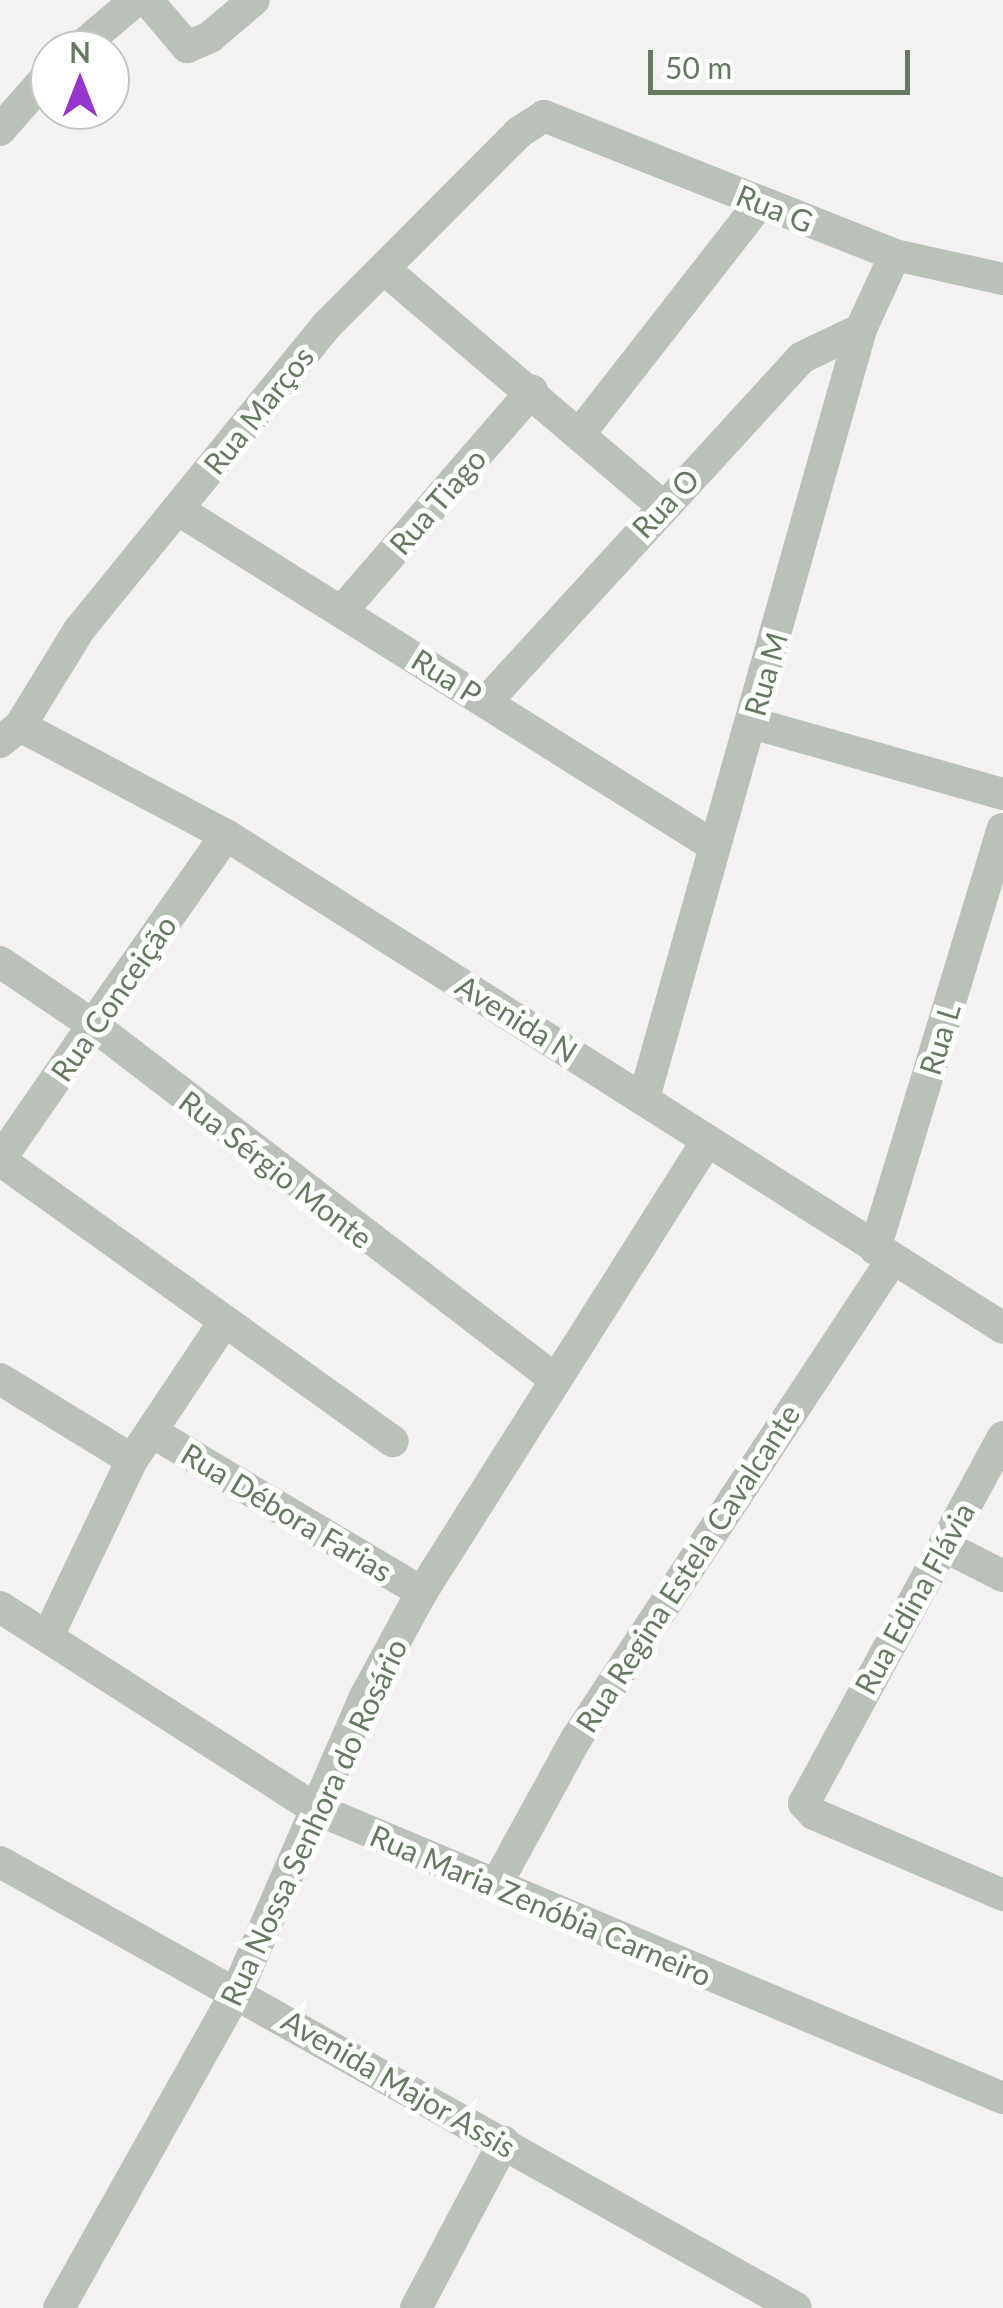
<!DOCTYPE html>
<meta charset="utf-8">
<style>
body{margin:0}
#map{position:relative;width:1003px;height:2308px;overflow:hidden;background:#f4f1f3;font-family:Lato,sans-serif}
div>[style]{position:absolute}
.street>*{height:32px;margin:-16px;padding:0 16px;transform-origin:16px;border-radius:16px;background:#bac1b9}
span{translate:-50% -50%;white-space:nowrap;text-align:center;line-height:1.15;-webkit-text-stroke:10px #fff;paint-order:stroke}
.street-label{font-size:30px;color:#667a62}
.north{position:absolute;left:30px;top:30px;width:100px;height:100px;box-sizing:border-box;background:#fff;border:2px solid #c2cac0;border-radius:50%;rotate:0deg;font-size:28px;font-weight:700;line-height:40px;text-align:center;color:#667a62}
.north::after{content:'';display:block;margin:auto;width:35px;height:45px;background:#9735d0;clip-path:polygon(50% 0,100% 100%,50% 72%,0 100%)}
.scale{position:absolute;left:648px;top:50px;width:262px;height:45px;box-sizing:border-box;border:5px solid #667a62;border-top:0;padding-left:12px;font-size:30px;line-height:35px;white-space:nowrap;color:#667a62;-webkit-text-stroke:8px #fff;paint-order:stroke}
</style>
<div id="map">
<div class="street">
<div style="left:147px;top:0;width:62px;rotate:49.6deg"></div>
<div style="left:187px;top:47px;width:25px;rotate:-23deg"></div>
<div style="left:210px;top:37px;width:57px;rotate:-40.1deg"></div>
<div style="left:77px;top:50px;width:77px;rotate:-40.3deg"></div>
<div style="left:0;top:130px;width:76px;rotate:-48.7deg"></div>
<div style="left:384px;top:269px;width:364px;rotate:40.4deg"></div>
<div style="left:581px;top:432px;width:291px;rotate:-52deg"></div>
<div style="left:177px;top:509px;width:634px;rotate:32.11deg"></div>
<div style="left:342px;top:611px;width:291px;rotate:-49.2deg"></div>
<div style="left:487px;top:701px;width:465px;rotate:-47.5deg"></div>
<div style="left:801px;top:358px;width:67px;rotate:-25.8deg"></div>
<div style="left:752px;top:723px;width:261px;rotate:15.8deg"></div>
<div style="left:20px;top:726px;width:233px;rotate:27.9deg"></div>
<div style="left:226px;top:835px;width:920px;rotate:32.39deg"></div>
<div style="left:0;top:742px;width:26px;rotate:-39deg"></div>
<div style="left:20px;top:726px;width:113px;rotate:-58.4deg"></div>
<div style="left:79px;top:630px;width:392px;rotate:-50.9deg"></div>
<div style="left:326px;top:326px;width:272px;rotate:-45.1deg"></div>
<div style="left:518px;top:133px;width:31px;rotate:-33deg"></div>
<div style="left:544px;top:116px;width:378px;rotate:21.6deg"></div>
<div style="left:895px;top:255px;width:111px;rotate:12.5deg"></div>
<div style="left:226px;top:835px;width:232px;rotate:125deg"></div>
<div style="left:93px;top:1025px;width:164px;rotate:124.6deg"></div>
<div style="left:0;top:1160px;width:483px;rotate:35.6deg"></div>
<div style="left:0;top:962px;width:112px;rotate:34.1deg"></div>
<div style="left:93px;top:1025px;width:578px;rotate:37.48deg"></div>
<div style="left:644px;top:1098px;width:799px;rotate:-74.24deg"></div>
<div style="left:861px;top:329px;width:81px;rotate:-65.3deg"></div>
<div style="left:875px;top:1249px;width:439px;rotate:-73.1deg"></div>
<div style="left:0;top:1379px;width:155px;rotate:31.5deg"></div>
<div style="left:152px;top:1432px;width:314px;rotate:30.7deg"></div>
<div style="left:1003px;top:1437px;width:417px;rotate:118.5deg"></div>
<div style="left:804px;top:1803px;width:15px;rotate:48deg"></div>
<div style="left:814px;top:1814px;width:206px;rotate:23.2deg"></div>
<div style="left:944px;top:1546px;width:66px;rotate:27deg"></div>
<div style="left:0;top:1607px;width:375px;rotate:32.6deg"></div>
<div style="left:316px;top:1809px;width:745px;rotate:22.82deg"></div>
<div style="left:48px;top:1636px;width:195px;rotate:-64.5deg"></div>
<div style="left:132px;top:1460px;width:162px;rotate:-56.3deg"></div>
<div style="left:0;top:1862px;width:912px;rotate:29.26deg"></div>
<div style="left:496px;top:1885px;width:166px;rotate:-61.3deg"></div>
<div style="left:576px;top:1739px;width:574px;rotate:-56.59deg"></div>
<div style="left:59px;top:2308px;width:364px;rotate:-60.7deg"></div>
<div style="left:237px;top:1991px;width:323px;rotate:-66.5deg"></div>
<div style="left:366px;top:1695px;width:117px;rotate:-61.5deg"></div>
<div style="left:422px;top:1592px;width:534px;rotate:-57.71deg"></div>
<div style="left:416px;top:2308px;width:188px;rotate:-62.1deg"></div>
</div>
<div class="street-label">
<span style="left:775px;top:208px;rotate:22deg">Rua G</span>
<span style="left:258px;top:410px;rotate:-51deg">Rua Marços</span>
<span style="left:437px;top:501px;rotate:-49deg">Rua Tiago</span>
<span style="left:665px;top:503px;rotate:-47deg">Rua O</span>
<span style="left:765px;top:674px;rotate:-74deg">Rua M</span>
<span style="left:447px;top:676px;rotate:32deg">Rua P</span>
<span style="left:113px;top:998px;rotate:-55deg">Rua Conceição</span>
<span style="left:517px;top:1018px;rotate:32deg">Avenida N</span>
<span style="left:939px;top:1039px;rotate:-73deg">Rua L</span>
<span style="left:276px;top:1169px;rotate:38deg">Rua Sérgio Monte</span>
<span style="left:287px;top:1512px;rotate:31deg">Rua Débora Farias</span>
<span style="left:687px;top:1568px;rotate:-57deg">Rua Regina Estela Cavalcante</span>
<span style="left:914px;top:1598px;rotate:-61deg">Rua Edina Flávia</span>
<span style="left:313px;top:1822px;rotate:-65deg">Rua Nossa Senhora do Rosário</span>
<span style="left:541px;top:1905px;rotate:23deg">Rua Maria Zenóbia Carneiro</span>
<span style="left:399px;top:2083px;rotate:30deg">Avenida Major Assis</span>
</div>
<div class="north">N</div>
<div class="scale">50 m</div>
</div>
